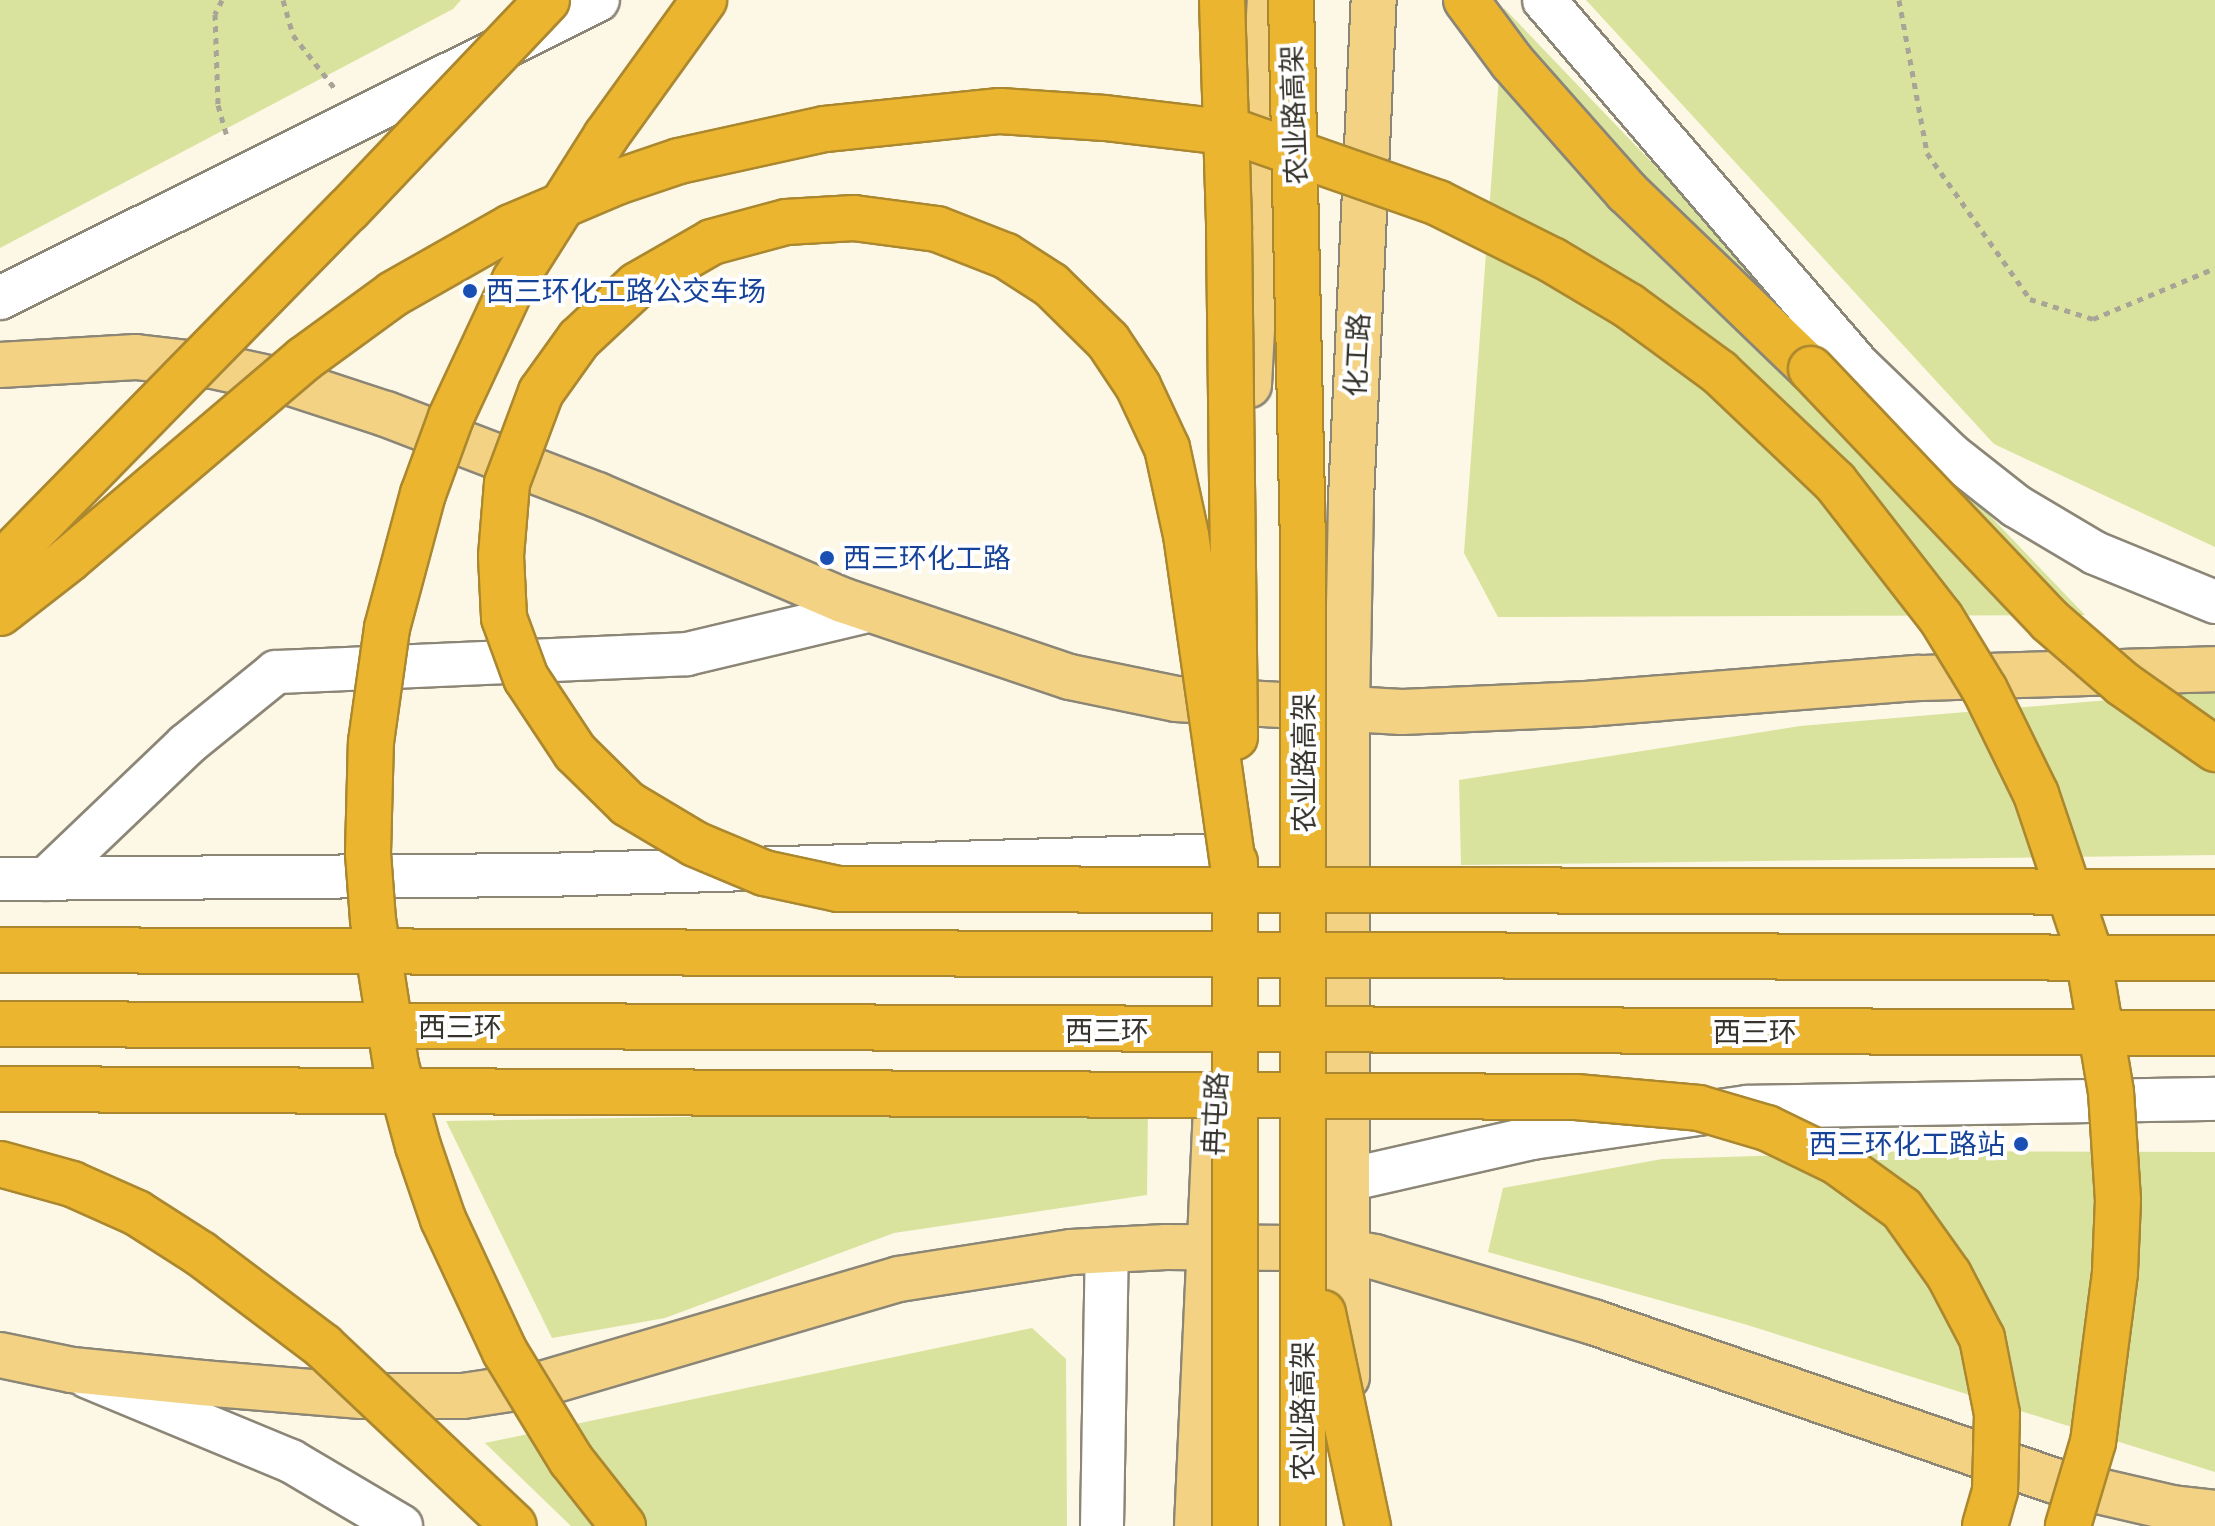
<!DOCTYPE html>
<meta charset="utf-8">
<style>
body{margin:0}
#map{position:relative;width:2215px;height:1526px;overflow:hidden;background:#fdf7e6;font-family:Mulish,"Noto Sans SC",sans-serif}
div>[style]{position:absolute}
.green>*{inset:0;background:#dae39d}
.path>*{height:5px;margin-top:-2.5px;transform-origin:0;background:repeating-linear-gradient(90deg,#a8a497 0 6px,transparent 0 12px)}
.roads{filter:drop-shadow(2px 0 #8c8677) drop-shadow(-2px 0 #8c8677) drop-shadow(0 2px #8c8677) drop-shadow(0 -2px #8c8677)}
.minor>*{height:42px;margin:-21px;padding:0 21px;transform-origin:21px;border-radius:21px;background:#fff}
.major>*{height:44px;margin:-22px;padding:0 22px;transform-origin:22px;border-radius:22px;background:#f3d383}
.highway>*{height:44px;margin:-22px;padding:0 22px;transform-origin:22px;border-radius:22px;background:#ebb530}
.bridges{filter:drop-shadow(2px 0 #ab882f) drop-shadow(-2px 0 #ab882f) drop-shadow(0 2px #ab882f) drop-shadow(0 -2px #ab882f)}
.highway-bridge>*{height:44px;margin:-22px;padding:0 22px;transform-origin:22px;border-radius:22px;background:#ebb530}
.dots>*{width:22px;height:22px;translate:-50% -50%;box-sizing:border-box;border:4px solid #fff;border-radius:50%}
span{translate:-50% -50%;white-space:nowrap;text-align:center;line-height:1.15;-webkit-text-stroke:8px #fff;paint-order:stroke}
.street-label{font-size:28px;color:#35332c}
.transit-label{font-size:28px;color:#164399}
.left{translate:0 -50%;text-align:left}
.right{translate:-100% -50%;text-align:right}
</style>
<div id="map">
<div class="green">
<div style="clip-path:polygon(0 0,461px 0,453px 9px,0 248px)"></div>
<div style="clip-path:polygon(1586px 0,2215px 0,2215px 547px,1994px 444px)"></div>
<div style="clip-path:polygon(1504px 8px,2085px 615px,1498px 617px,1464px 553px)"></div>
<div style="clip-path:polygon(2215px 691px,2215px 855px,1461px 865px,1459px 780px,1800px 726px)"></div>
<div style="clip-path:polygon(1148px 1109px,1147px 1195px,894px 1233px,665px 1318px,552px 1338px,446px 1121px)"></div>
<div style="clip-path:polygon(1913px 1151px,2215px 1152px,2215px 1472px,1744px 1324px,1488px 1252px,1503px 1188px,1662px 1159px)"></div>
<div style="clip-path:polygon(1032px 1328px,1066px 1359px,1067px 1526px,571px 1526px,485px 1443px)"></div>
</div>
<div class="path">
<div style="left:222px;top:0;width:16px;rotate:117deg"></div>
<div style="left:215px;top:14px;width:91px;rotate:88.1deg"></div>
<div style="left:218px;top:105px;width:36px;rotate:74deg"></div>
<div style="left:283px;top:0;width:36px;rotate:74deg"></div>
<div style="left:293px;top:35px;width:70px;rotate:52deg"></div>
<div style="left:1899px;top:0;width:156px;rotate:79.6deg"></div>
<div style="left:1927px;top:153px;width:179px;rotate:54.8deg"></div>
<div style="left:2030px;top:299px;width:66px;rotate:17.6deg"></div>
<div style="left:2093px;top:319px;width:132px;rotate:-22.7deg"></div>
</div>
<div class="roads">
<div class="minor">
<div style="left:1544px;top:0;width:483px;rotate:49.3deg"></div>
<div style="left:1859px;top:366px;width:127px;rotate:44deg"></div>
<div style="left:1950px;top:454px;width:84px;rotate:38.2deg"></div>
<div style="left:2016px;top:506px;width:92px;rotate:30.7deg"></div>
<div style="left:2095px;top:553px;width:130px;rotate:22.2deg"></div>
<div style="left:0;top:298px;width:668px;rotate:-26.49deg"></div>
<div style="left:0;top:879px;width:545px;rotate:-0.42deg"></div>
<div style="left:545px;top:875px;width:682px;rotate:-1.68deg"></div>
<div style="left:46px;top:879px;width:194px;rotate:-43.7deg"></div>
<div style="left:186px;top:745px;width:116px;rotate:-39deg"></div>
<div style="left:276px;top:672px;width:411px;rotate:-2.5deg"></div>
<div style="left:687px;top:654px;width:189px;rotate:-13.4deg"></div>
<div style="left:1347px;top:1180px;width:190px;rotate:-12.8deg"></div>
<div style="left:1532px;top:1138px;width:217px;rotate:-8.2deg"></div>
<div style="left:1747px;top:1107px;width:468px;rotate:-1deg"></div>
<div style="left:88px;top:1377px;width:220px;rotate:22.5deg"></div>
<div style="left:291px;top:1461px;width:128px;rotate:30.6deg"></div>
<div style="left:1102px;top:1526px;width:276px;rotate:-89deg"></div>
</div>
<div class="major">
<div style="left:0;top:365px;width:136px;rotate:-3.4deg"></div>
<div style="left:136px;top:357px;width:78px;rotate:6.7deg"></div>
<div style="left:213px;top:366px;width:80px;rotate:12.3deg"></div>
<div style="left:291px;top:383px;width:100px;rotate:18.1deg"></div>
<div style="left:386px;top:414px;width:226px;rotate:21deg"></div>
<div style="left:597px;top:495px;width:267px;rotate:23.2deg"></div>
<div style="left:842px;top:600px;width:241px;rotate:18.7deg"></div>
<div style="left:1070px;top:677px;width:108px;rotate:11.7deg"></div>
<div style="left:1176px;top:699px;width:226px;rotate:3.3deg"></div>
<div style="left:1402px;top:712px;width:184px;rotate:-2.5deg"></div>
<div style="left:1586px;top:704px;width:334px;rotate:-4.5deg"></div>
<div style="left:1919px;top:678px;width:296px;rotate:-1.7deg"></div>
<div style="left:1249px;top:385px;width:386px;rotate:-86.9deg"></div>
<div style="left:0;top:1355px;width:74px;rotate:11.8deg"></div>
<div style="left:72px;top:1370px;width:131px;rotate:5.7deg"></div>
<div style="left:202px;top:1383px;width:160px;rotate:4.7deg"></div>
<div style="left:361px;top:1396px;width:102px"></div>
<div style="left:463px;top:1396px;width:80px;rotate:-8.6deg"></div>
<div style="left:542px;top:1384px;width:372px;rotate:-16.4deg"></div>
<div style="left:899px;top:1279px;width:174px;rotate:-8.9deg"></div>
<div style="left:1071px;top:1252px;width:95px;rotate:-3deg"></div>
<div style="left:1166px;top:1247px;width:162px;rotate:0.4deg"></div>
<div style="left:1328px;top:1248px;width:48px;rotate:10.8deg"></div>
<div style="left:1375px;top:1257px;width:227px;rotate:16.6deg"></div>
<div style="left:1593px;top:1322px;width:489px;rotate:19deg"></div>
<div style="left:2055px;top:1481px;width:120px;rotate:13deg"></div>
<div style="left:2172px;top:1508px;width:43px;rotate:6.6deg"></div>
<div style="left:1347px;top:1377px;width:668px;rotate:-90deg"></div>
<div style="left:1347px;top:709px;width:210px;rotate:-88.9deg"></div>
<div style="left:1351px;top:499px;width:500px;rotate:-87.4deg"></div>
<div style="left:1197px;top:1526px;width:421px;rotate:-87.4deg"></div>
</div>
<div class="highway">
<div style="left:1466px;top:0;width:77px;rotate:53.4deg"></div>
<div style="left:1512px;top:62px;width:174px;rotate:48.5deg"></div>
<div style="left:1627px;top:192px;width:255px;rotate:43.9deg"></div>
</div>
</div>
<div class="bridges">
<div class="highway-bridge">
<div style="left:1222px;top:0;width:229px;rotate:88.2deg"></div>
<div style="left:1229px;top:229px;width:508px;rotate:89.32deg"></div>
<div style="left:1291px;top:0;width:546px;rotate:88.74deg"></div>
<div style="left:1303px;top:546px;width:980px;rotate:90deg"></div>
<div style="left:1811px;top:369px;width:346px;rotate:46.5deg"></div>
<div style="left:2049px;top:620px;width:98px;rotate:40.9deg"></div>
<div style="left:2123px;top:684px;width:113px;rotate:35.2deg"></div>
<div style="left:0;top:565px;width:497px;rotate:-45.6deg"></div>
<div style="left:348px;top:210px;width:289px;rotate:-46.5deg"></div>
<div style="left:0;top:613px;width:88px;rotate:-38deg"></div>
<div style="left:69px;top:559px;width:309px;rotate:-40.4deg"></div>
<div style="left:304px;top:359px;width:110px;rotate:-36.1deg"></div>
<div style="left:393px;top:294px;width:136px;rotate:-29.6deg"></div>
<div style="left:511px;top:227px;width:115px;rotate:-23deg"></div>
<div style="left:617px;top:182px;width:65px;rotate:-18.7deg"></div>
<div style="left:679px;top:161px;width:149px;rotate:-12.4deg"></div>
<div style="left:825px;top:129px;width:176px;rotate:-5.9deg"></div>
<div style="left:1000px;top:111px;width:105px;rotate:3.8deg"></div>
<div style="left:1105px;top:118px;width:137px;rotate:6.7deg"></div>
<div style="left:1241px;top:134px;width:209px;rotate:19.3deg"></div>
<div style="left:1438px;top:203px;width:127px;rotate:26.6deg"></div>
<div style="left:1552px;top:260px;width:90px;rotate:30.9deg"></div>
<div style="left:1629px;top:306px;width:112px;rotate:36.3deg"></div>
<div style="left:1719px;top:372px;width:160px;rotate:43.5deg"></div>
<div style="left:1835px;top:482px;width:172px;rotate:52.1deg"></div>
<div style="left:1941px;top:618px;width:84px;rotate:58.6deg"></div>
<div style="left:1985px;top:690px;width:116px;rotate:63.9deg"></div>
<div style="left:2036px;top:794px;width:157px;rotate:71.4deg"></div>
<div style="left:2086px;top:943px;width:151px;rotate:80.5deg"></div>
<div style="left:2111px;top:1092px;width:108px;rotate:86.3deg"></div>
<div style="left:2118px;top:1200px;width:73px;rotate:92.4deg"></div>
<div style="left:2115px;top:1273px;width:170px;rotate:97.4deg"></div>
<div style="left:2093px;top:1442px;width:88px;rotate:106.6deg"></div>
<div style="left:1235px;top:879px;width:347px;rotate:-98.1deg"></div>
<div style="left:1186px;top:535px;width:89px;rotate:-102.3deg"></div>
<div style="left:1167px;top:448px;width:68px;rotate:-115.1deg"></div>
<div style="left:1138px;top:386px;width:54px;rotate:-123.7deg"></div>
<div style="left:1108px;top:341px;width:80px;rotate:-135.5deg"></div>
<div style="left:1051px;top:285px;width:54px;rotate:-147.2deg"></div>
<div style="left:1006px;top:256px;width:74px;rotate:-158.6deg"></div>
<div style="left:937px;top:229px;width:84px;rotate:-172.5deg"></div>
<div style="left:854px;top:218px;width:68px;rotate:176.6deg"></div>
<div style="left:786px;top:222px;width:77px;rotate:164.9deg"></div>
<div style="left:712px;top:242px;width:86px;rotate:150.2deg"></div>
<div style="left:637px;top:285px;width:79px;rotate:137deg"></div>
<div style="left:579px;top:339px;width:65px;rotate:125.6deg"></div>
<div style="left:541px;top:392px;width:97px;rotate:110.5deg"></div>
<div style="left:507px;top:483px;width:73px;rotate:94.7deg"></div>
<div style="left:501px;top:556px;width:62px;rotate:87.2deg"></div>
<div style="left:504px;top:618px;width:64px;rotate:69.9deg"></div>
<div style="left:526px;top:678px;width:89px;rotate:56.5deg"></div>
<div style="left:575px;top:752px;width:74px;rotate:44.5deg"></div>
<div style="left:628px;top:804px;width:78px;rotate:30.8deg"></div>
<div style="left:695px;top:844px;width:75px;rotate:22.8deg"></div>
<div style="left:764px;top:873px;width:76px;rotate:12.2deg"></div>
<div style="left:838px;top:889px;width:1377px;rotate:0.12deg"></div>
<div style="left:0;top:950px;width:2215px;rotate:0.21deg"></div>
<div style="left:0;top:1024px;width:2215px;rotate:0.23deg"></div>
<div style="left:0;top:1089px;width:1576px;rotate:0.29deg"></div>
<div style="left:1576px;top:1097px;width:123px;rotate:5.1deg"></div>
<div style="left:1699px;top:1108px;width:71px;rotate:16.4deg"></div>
<div style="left:1767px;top:1128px;width:78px;rotate:25.9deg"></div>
<div style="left:1837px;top:1162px;width:80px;rotate:35.9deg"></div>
<div style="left:1902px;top:1209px;width:81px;rotate:54.5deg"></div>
<div style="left:1949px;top:1275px;width:71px;rotate:62.4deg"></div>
<div style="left:1982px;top:1338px;width:77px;rotate:78.8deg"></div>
<div style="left:1997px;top:1414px;width:77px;rotate:91.5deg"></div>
<div style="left:1995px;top:1491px;width:36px;rotate:106deg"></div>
<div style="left:0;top:1164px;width:75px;rotate:15.5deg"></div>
<div style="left:72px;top:1184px;width:71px;rotate:24deg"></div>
<div style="left:137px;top:1213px;width:76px;rotate:32.6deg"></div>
<div style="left:201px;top:1254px;width:153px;rotate:37deg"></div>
<div style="left:323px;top:1346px;width:262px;rotate:43.3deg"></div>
<div style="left:1323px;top:1313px;width:218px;rotate:78.1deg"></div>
<div style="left:623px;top:1526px;width:84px;rotate:-128.2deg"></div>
<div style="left:571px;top:1460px;width:127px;rotate:-121.4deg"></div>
<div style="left:505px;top:1352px;width:147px;rotate:-115deg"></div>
<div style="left:443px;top:1219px;width:77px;rotate:-108.9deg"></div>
<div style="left:418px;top:1146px;width:84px;rotate:-105.2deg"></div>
<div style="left:396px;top:1065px;width:147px;rotate:-99deg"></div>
<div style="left:373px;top:920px;width:67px;rotate:-94.3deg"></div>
<div style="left:368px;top:853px;width:111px;rotate:-88.5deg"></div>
<div style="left:371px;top:742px;width:115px;rotate:-82deg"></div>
<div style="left:387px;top:628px;width:139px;rotate:-75deg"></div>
<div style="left:423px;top:494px;width:82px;rotate:-70deg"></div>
<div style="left:451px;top:417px;width:151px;rotate:-65deg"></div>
<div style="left:515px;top:280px;width:170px;rotate:-57.7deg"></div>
<div style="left:606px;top:136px;width:168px;rotate:-54.2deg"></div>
<div style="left:1235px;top:1526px;width:664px;rotate:-90deg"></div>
</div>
</div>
<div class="dots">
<div style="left:470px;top:291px;background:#1a4fb4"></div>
<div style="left:827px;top:558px;background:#1a4fb4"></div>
<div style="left:2021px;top:1144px;background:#1a4fb4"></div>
</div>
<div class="street-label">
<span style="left:1294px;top:115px;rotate:-92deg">农业路高架</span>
<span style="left:1357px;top:355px;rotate:-87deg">化工路</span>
<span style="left:1304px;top:763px;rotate:-90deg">农业路高架</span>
<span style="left:460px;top:1027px">西三环</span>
<span style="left:1107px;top:1031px">西三环</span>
<span style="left:1755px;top:1032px">西三环</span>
<span style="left:1215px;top:1114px;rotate:-87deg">冉屯路</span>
<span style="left:1303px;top:1411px;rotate:-90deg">农业路高架</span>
</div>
<div class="transit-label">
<span class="left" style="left:486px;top:291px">西三环化工路公交车场</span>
<span class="left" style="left:843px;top:558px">西三环化工路</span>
<span class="right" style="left:2005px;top:1144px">西三环化工路站</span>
</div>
</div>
